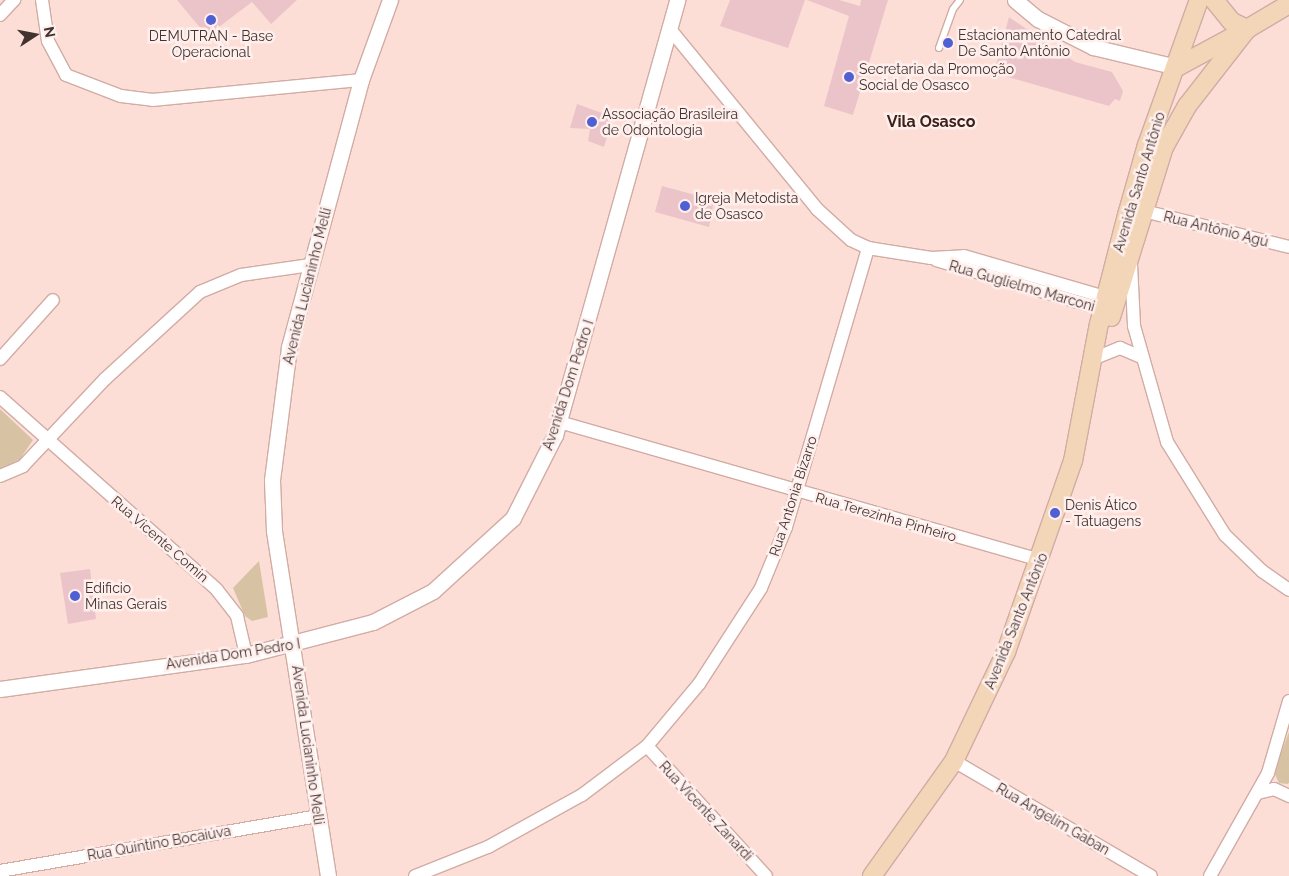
<!DOCTYPE html>
<meta charset="utf-8">
<style>
body{margin:0}
#map{position:relative;width:1289px;height:876px;overflow:hidden;background:#fdded7;font-family:Raleway,sans-serif}
div>[style]{position:absolute}
.green>*{inset:0;background:#d7c3a3}
.building>*{inset:0;background:#ebc4c9}
.roads{filter:drop-shadow(1px 0 #d1aca4) drop-shadow(-1px 0 #d1aca4) drop-shadow(0 1px #d1aca4) drop-shadow(0 -1px #d1aca4)}
.service>*{height:6px;margin:-3px;padding:0 3px;transform-origin:3px;border-radius:3px;background:#fff}
.minor>*{height:12px;margin:-6px;padding:0 6px;transform-origin:6px;border-radius:6px;background:#fff}
.tertiary>*{height:15px;margin:-7.5px;padding:0 7.5px;transform-origin:7.5px;border-radius:7.5px;background:#fff}
.secondary>*{height:18px;margin:-9px;padding:0 9px;transform-origin:9px;border-radius:9px;background:#f3d5b7}
.dots>*{width:14px;height:14px;translate:-50% -50%;box-sizing:border-box;border:2px solid #ffefec;border-radius:50%}
span{translate:-50% -50%;white-space:nowrap;text-align:center;line-height:1.15;-webkit-text-stroke:5px #ffefec;paint-order:stroke}
.poi-label{font-size:14px;color:#423330}
.left{translate:0 -50%;text-align:left}
.street-label{font-size:14px;color:#423330}
.quarter-label{font-size:16px;color:#3d211b;font-weight:700}
.north{position:absolute;left:10px;top:10px;width:50px;height:50px;-webkit-text-stroke:4px #ffefec;paint-order:stroke;rotate:79deg;font-size:14px;font-weight:700;line-height:20px;text-align:center;color:#423330}
.north::after{content:'';display:block;margin:auto;width:18px;height:22px;background:#423330;clip-path:polygon(50% 0,100% 100%,50% 72%,0 100%)}
</style>
<div id="map">
<div class="green">
<div style="clip-path:polygon(0 409px,33px 440px,20px 459px,0 470px)"></div>
<div style="clip-path:polygon(259px 561px,268px 617px,252px 621px,245px 616px,233px 588px)"></div>
<div style="clip-path:polygon(1289px 732px,1289px 783px,1287px 784px,1279px 783px,1274px 772px)"></div>
</div>
<div class="building">
<div style="clip-path:polygon(177px 0,297px 0,271px 24px,252px 2px,207px 36px)"></div>
<div style="clip-path:polygon(730px 0,805px 0,788px 48px,720px 26px)"></div>
<div style="clip-path:polygon(807px 0,839px 0,860px 6px,861px 0,888px 0,853px 115px,824px 106px,849px 16px)"></div>
<div style="clip-path:polygon(1009px 17px,1075px 62px,1112px 72px,1123px 91px,1120px 101px,1115px 99px,1109px 106px,994px 73px)"></div>
<div style="clip-path:polygon(577px 104px,613px 117px,604px 147px,588px 141px,590px 129px,570px 128px)"></div>
<div style="clip-path:polygon(662px 186px,714px 200px,709px 227px,655px 212px)"></div>
<div style="clip-path:polygon(90px 569px,96px 619px,68px 624px,60px 573px)"></div>
</div>
<div class="roads">
<div class="service">
<div style="left:939px;top:48px;width:41px;rotate:-70.3deg"></div>
<div style="left:953px;top:9px;width:11px;rotate:-52deg"></div>
</div>
<div class="minor">
<div style="left:42px;top:0;width:41px;rotate:81.7deg"></div>
<div style="left:48px;top:41px;width:38px;rotate:62deg"></div>
<div style="left:66px;top:75px;width:59px;rotate:20.9deg"></div>
<div style="left:121px;top:96px;width:32px;rotate:7deg"></div>
<div style="left:153px;top:100px;width:209px;rotate:-5.5deg"></div>
<div style="left:0;top:15px;width:21px;rotate:-47deg"></div>
<div style="left:669px;top:28px;width:234px;rotate:50.7deg"></div>
<div style="left:817px;top:209px;width:46px;rotate:42.4deg"></div>
<div style="left:851px;top:240px;width:19px;rotate:25deg"></div>
<div style="left:868px;top:248px;width:64px;rotate:9deg"></div>
<div style="left:931px;top:258px;width:33px;rotate:-3deg"></div>
<div style="left:964px;top:256px;width:154px;rotate:16.2deg"></div>
<div style="left:1144px;top:211px;width:149px;rotate:13.9deg"></div>
<div style="left:936px;top:260px;width:183px;rotate:16.5deg"></div>
<div style="left:1131px;top:264px;width:62px;rotate:87.2deg"></div>
<div style="left:1134px;top:326px;width:121px;rotate:74.1deg"></div>
<div style="left:1167px;top:442px;width:110px;rotate:58.1deg"></div>
<div style="left:1225px;top:535px;width:52px;rotate:44.2deg"></div>
<div style="left:1262px;top:571px;width:33px;rotate:35deg"></div>
<div style="left:1095px;top:358px;width:27px;rotate:-22deg"></div>
<div style="left:1120px;top:348px;width:23px;rotate:23deg"></div>
<div style="left:0;top:359px;width:79px;rotate:-48.1deg"></div>
<div style="left:0;top:397px;width:290px;rotate:41.6deg"></div>
<div style="left:217px;top:590px;width:33px;rotate:52deg"></div>
<div style="left:237px;top:616px;width:40px;rotate:77deg"></div>
<div style="left:559px;top:422px;width:500px;rotate:16.01deg"></div>
<div style="left:0;top:476px;width:25px;rotate:-23deg"></div>
<div style="left:23px;top:466px;width:120px;rotate:-46.7deg"></div>
<div style="left:105px;top:379px;width:129px;rotate:-42.5deg"></div>
<div style="left:200px;top:292px;width:44px;rotate:-22.5deg"></div>
<div style="left:241px;top:275px;width:70px;rotate:-8.2deg"></div>
<div style="left:647px;top:746px;width:176px;rotate:47.5deg"></div>
<div style="left:954px;top:761px;width:228px;rotate:30.3deg"></div>
<div style="left:1258px;top:793px;width:16px;rotate:-14deg"></div>
<div style="left:1274px;top:789px;width:17px;rotate:25deg"></div>
<div style="left:0;top:871px;width:323px;rotate:-9.8deg"></div>
<div style="left:415px;top:876px;width:79px;rotate:-21.7deg"></div>
<div style="left:488px;top:847px;width:107px;rotate:-29deg"></div>
<div style="left:582px;top:795px;width:81px;rotate:-37deg"></div>
<div style="left:647px;top:746px;width:81px;rotate:-50deg"></div>
<div style="left:699px;top:684px;width:114px;rotate:-57.1deg"></div>
<div style="left:761px;top:588px;width:66px;rotate:-67.7deg"></div>
<div style="left:786px;top:527px;width:291px;rotate:-73.6deg"></div>
<div style="left:1210px;top:876px;width:118px;rotate:-60.6deg"></div>
<div style="left:1268px;top:773px;width:75px;rotate:-73.7deg"></div>
</div>
<div class="tertiary">
<div style="left:1015px;top:0;width:30px;rotate:40deg"></div>
<div style="left:1038px;top:19px;width:62px;rotate:27deg"></div>
<div style="left:1093px;top:47px;width:86px;rotate:13.4deg"></div>
<div style="left:0;top:689px;width:248px;rotate:-7.9deg"></div>
<div style="left:246px;top:655px;width:131px;rotate:-14.6deg"></div>
<div style="left:373px;top:622px;width:68px;rotate:-27.3deg"></div>
<div style="left:433px;top:591px;width:108px;rotate:-42.4deg"></div>
<div style="left:513px;top:518px;width:93px;rotate:-63.2deg"></div>
<div style="left:555px;top:435px;width:452px;rotate:-74.3deg"></div>
<div style="left:328px;top:876px;width:350px;rotate:-98.9deg"></div>
<div style="left:274px;top:530px;width:50px;rotate:-92.3deg"></div>
<div style="left:272px;top:480px;width:134px;rotate:-82.7deg"></div>
<div style="left:289px;top:347px;width:277px;rotate:-74.9deg"></div>
<div style="left:361px;top:80px;width:85px;rotate:-70.1deg"></div>
</div>
<div class="secondary">
<div style="left:1214px;top:0;width:28px;rotate:51deg"></div>
<div style="left:1232px;top:22px;width:17px;rotate:25deg"></div>
<div style="left:1177px;top:67px;width:69px;rotate:-28.4deg"></div>
<div style="left:1111px;top:317px;width:178px;rotate:-72.7deg"></div>
<div style="left:1164px;top:147px;width:47px;rotate:-60.7deg"></div>
<div style="left:1187px;top:106px;width:98px;rotate:-52.1deg"></div>
<div style="left:1247px;top:29px;width:49px;rotate:-30.8deg"></div>
<div style="left:872px;top:876px;width:141px;rotate:-54.5deg"></div>
<div style="left:954px;top:761px;width:121px;rotate:-64.5deg"></div>
<div style="left:1006px;top:652px;width:202px;rotate:-70.7deg"></div>
<div style="left:1073px;top:461px;width:139px;rotate:-79.3deg"></div>
<div style="left:1099px;top:324px;width:113px;rotate:-75.6deg"></div>
<div style="left:1127px;top:215px;width:73px;rotate:-74.1deg"></div>
<div style="left:1147px;top:145px;width:154px;rotate:-70.3deg"></div>
</div>
</div>
<div class="dots">
<div style="left:211px;top:20px;background:#515fd5"></div>
<div style="left:948px;top:43px;background:#515fd5"></div>
<div style="left:849px;top:77px;background:#515fd5"></div>
<div style="left:592px;top:122px;background:#515fd5"></div>
<div style="left:685px;top:206px;background:#515fd5"></div>
<div style="left:1055px;top:513px;background:#515fd5"></div>
<div style="left:75px;top:596px;background:#515fd5"></div>
</div>
<div class="poi-label">
<span class="left" style="left:958px;top:43px">Estacionamento Catedral<br>De Santo Antônio</span>
<span style="left:211px;top:44px">DEMUTRAN - Base<br>Operacional</span>
<span class="left" style="left:859px;top:77px">Secretaria da Promoção<br>Social de Osasco</span>
<span class="left" style="left:602px;top:122px">Associação Brasileira<br>de Odontologia</span>
<span class="left" style="left:695px;top:206px">Igreja Metodista<br>de Osasco</span>
<span class="left" style="left:1065px;top:513px">Denis Ático<br>- Tatuagens</span>
<span class="left" style="left:85px;top:596px">Edificio<br>Minas Gerais</span>
</div>
<div class="street-label">
<span style="left:1139px;top:182px;rotate:-73deg">Avenida Santo Antônio</span>
<span style="left:1216px;top:229px;rotate:14deg">Rua Antônio Agú</span>
<span style="left:307px;top:286px;rotate:-76deg">Avenida Lucianinho Melli</span>
<span style="left:1022px;top:286px;rotate:16deg">Rua Guglielmo Marconi</span>
<span style="left:568px;top:385px;rotate:-72deg">Avenida Dom Pedro I</span>
<span style="left:793px;top:496px;rotate:-72deg">Rua Antonia Bizarro</span>
<span style="left:886px;top:517px;rotate:16deg">Rua Terezinha Pinheiro</span>
<span style="left:160px;top:539px;rotate:41deg">Rua Vicente Comin</span>
<span style="left:1016px;top:621px;rotate:-68deg">Avenida Santo Antônio</span>
<span style="left:233px;top:654px;rotate:-9deg">Avenida Dom Pedro I</span>
<span style="left:308px;top:745px;rotate:82deg">Avenida Lucianinho Melli</span>
<span style="left:706px;top:811px;rotate:47deg">Rua Vicente Zanardi</span>
<span style="left:1053px;top:819px;rotate:30deg">Rua Angelim Gaban</span>
<span style="left:159px;top:843px;rotate:-10deg">Rua Quintino Bocaiúva</span>
</div>
<div class="quarter-label">
<span style="left:931px;top:122px">Vila Osasco</span>
</div>
<div class="north">N</div>
</div>
